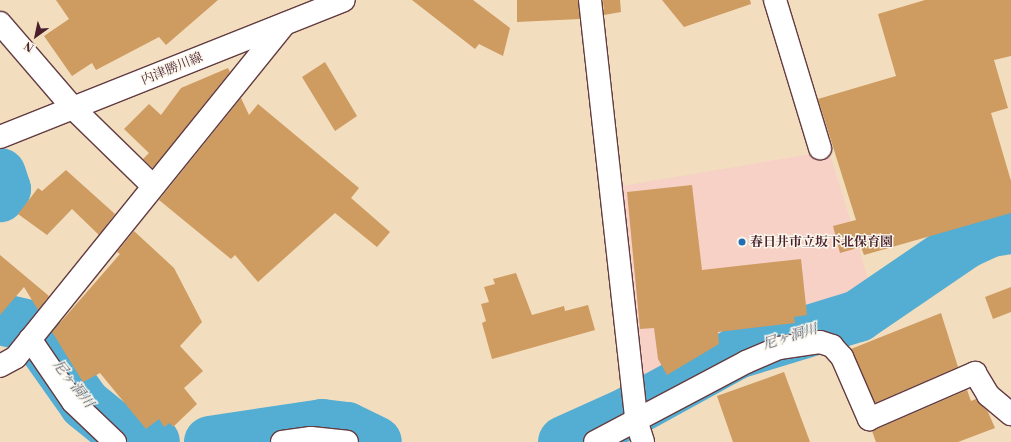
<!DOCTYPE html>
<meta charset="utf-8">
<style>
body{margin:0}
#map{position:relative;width:1011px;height:442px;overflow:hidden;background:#f2ddbe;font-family:"Libre Bodoni","Noto Serif JP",serif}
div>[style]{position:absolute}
.built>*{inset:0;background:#f7d1c6}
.river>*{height:52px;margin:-26px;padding:0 26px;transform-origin:26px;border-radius:26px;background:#54add2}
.building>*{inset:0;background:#ce9b61}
.roads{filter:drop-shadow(1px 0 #633c41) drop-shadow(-1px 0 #633c41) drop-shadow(0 1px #633c41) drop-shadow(0 -1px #633c41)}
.minor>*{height:22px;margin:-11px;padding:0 11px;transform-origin:11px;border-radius:11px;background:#fff}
.major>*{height:22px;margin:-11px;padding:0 11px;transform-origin:11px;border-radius:11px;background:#fff}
.dots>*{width:11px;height:11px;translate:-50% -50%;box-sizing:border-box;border:2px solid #fbf7ec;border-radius:50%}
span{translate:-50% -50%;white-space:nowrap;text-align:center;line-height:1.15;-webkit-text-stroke:3px #fbf7ec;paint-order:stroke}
.street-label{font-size:13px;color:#4a1f2b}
.poi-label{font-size:13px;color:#4a1f2b;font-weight:700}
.left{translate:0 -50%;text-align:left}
.water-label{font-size:14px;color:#4e586e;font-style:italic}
.north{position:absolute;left:16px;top:16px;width:40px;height:40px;-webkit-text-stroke:3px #fbf7ec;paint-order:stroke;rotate:213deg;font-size:11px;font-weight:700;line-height:16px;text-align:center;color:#4a1f2b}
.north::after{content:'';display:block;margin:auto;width:14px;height:18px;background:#4a1f2b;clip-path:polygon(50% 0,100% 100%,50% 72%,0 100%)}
</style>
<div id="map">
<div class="built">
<div style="clip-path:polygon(829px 151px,874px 298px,848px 314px,732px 349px,644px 399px,621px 186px)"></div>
</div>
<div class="river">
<div style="left:0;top:174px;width:16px;rotate:72deg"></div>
<div style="left:5px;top:189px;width:9px;rotate:126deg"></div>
<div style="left:0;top:319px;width:31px;rotate:13deg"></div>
<div style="left:30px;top:326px;width:95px;rotate:54.8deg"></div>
<div style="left:85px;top:404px;width:33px;rotate:39deg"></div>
<div style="left:111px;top:425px;width:33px;rotate:27deg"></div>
<div style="left:140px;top:440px;width:14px;rotate:8deg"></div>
<div style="left:210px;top:442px;width:113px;rotate:-8.6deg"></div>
<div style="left:322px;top:425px;width:25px;rotate:7deg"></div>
<div style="left:347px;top:428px;width:32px;rotate:26deg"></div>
<div style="left:564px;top:442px;width:70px;rotate:-24.4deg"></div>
<div style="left:628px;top:413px;width:124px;rotate:-28.8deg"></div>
<div style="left:737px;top:353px;width:127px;rotate:-17deg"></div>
<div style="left:858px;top:316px;width:130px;rotate:-34.3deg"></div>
<div style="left:965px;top:243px;width:29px;rotate:-25deg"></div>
<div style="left:991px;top:231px;width:20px;rotate:-9deg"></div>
</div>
<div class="building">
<div style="clip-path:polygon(56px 0,218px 0,166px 45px,159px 37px,96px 70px,92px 63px,72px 76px,44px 36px,69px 19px)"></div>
<div style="clip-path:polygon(412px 0,473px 0,510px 28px,503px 56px,479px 44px,475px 49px)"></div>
<div style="clip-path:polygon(517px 0,578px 0,580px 19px,517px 22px)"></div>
<div style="clip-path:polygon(603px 0,620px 0,621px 12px,604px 15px)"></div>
<div style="clip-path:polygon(662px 0,750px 0,751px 4px,684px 27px)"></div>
<div style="clip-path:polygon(925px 0,1011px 0,1011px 56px,994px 60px,1008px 108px,991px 113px,1011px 181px,1011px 213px,864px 255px,861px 247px,840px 253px,833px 226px,856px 220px,818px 99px,896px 76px,878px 14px)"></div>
<div style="clip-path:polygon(325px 62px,357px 116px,335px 131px,302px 77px)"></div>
<div style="clip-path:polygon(228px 68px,230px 72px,153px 168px,143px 159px,149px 153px,124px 129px,149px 104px,161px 115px,181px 88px)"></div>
<div style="clip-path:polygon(241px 98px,249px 115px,258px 104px,359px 188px,351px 198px,390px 232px,377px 247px,335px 213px,258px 282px,235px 255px,231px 259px,159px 200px)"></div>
<div style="clip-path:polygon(66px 170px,115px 214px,99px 235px,72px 209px,47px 235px,18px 214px,38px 188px,42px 191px)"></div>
<div style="clip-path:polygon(692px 185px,702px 270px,801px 259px,807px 315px,794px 317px,795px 323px,718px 332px,719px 344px,667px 375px,658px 359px,654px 328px,640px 329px,627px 192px)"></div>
<div style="clip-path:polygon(134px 231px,174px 268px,202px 322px,180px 346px,203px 371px,184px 388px,197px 404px,173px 427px,170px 423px,164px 427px,159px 419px,146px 429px,100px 373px,83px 382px,52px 332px,120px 254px,117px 252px)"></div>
<div style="clip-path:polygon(0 255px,49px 296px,38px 310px,24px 287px,0 315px)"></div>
<div style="clip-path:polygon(516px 273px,532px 315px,564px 306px,565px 311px,588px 305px,595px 330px,492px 359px,482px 323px,486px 321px,481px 304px,489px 302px,484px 287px,495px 284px,493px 279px)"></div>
<div style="clip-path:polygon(1011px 287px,1011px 312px,993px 319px,985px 297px)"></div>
<div style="clip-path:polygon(941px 313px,958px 367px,875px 403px,851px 349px)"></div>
<div style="clip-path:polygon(784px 372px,810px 442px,733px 442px,717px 396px)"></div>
<div style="clip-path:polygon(967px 390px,971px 401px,976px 399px,988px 412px,995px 428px,958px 442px,876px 442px,872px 431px)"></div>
</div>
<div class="roads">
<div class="minor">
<div style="left:590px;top:0;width:423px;rotate:83.7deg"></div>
<div style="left:636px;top:420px;width:23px;rotate:72deg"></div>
<div style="left:775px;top:0;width:155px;rotate:73.1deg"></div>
<div style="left:0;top:23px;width:112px;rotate:49.3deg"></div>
<div style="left:73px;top:108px;width:112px;rotate:44.3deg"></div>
<div style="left:30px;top:339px;width:76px;rotate:55.7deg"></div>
<div style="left:73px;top:402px;width:58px;rotate:43.6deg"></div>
<div style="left:0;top:366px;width:18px;rotate:-29deg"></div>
<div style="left:16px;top:357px;width:428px;rotate:-51.1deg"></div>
<div style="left:282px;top:442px;width:29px;rotate:-8deg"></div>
<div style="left:311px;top:438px;width:36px;rotate:6deg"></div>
<div style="left:595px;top:442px;width:171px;rotate:-27.9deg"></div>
<div style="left:746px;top:362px;width:36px;rotate:-23deg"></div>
<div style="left:779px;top:348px;width:41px;rotate:-8.3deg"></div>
<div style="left:820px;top:342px;width:13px;rotate:18deg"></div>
<div style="left:832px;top:346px;width:15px;rotate:48deg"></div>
<div style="left:842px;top:357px;width:68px;rotate:66.5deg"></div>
<div style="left:869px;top:419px;width:116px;rotate:-23.5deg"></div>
<div style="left:975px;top:373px;width:26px;rotate:59deg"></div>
<div style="left:988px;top:395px;width:30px;rotate:40deg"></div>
</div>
<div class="major">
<div style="left:0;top:137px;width:370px;rotate:-21.7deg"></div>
</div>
</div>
<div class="dots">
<div style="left:742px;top:242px;background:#1f6fb2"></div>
</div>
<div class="street-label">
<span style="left:172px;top:69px;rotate:-22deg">内津勝川線</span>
</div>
<div class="poi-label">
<span class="left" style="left:750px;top:242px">春日井市立坂下北保育園</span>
</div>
<div class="water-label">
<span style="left:790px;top:337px;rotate:-17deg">尼ヶ洞川</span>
<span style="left:73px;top:384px;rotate:52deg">尼ヶ洞川</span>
</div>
<div class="north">N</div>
</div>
